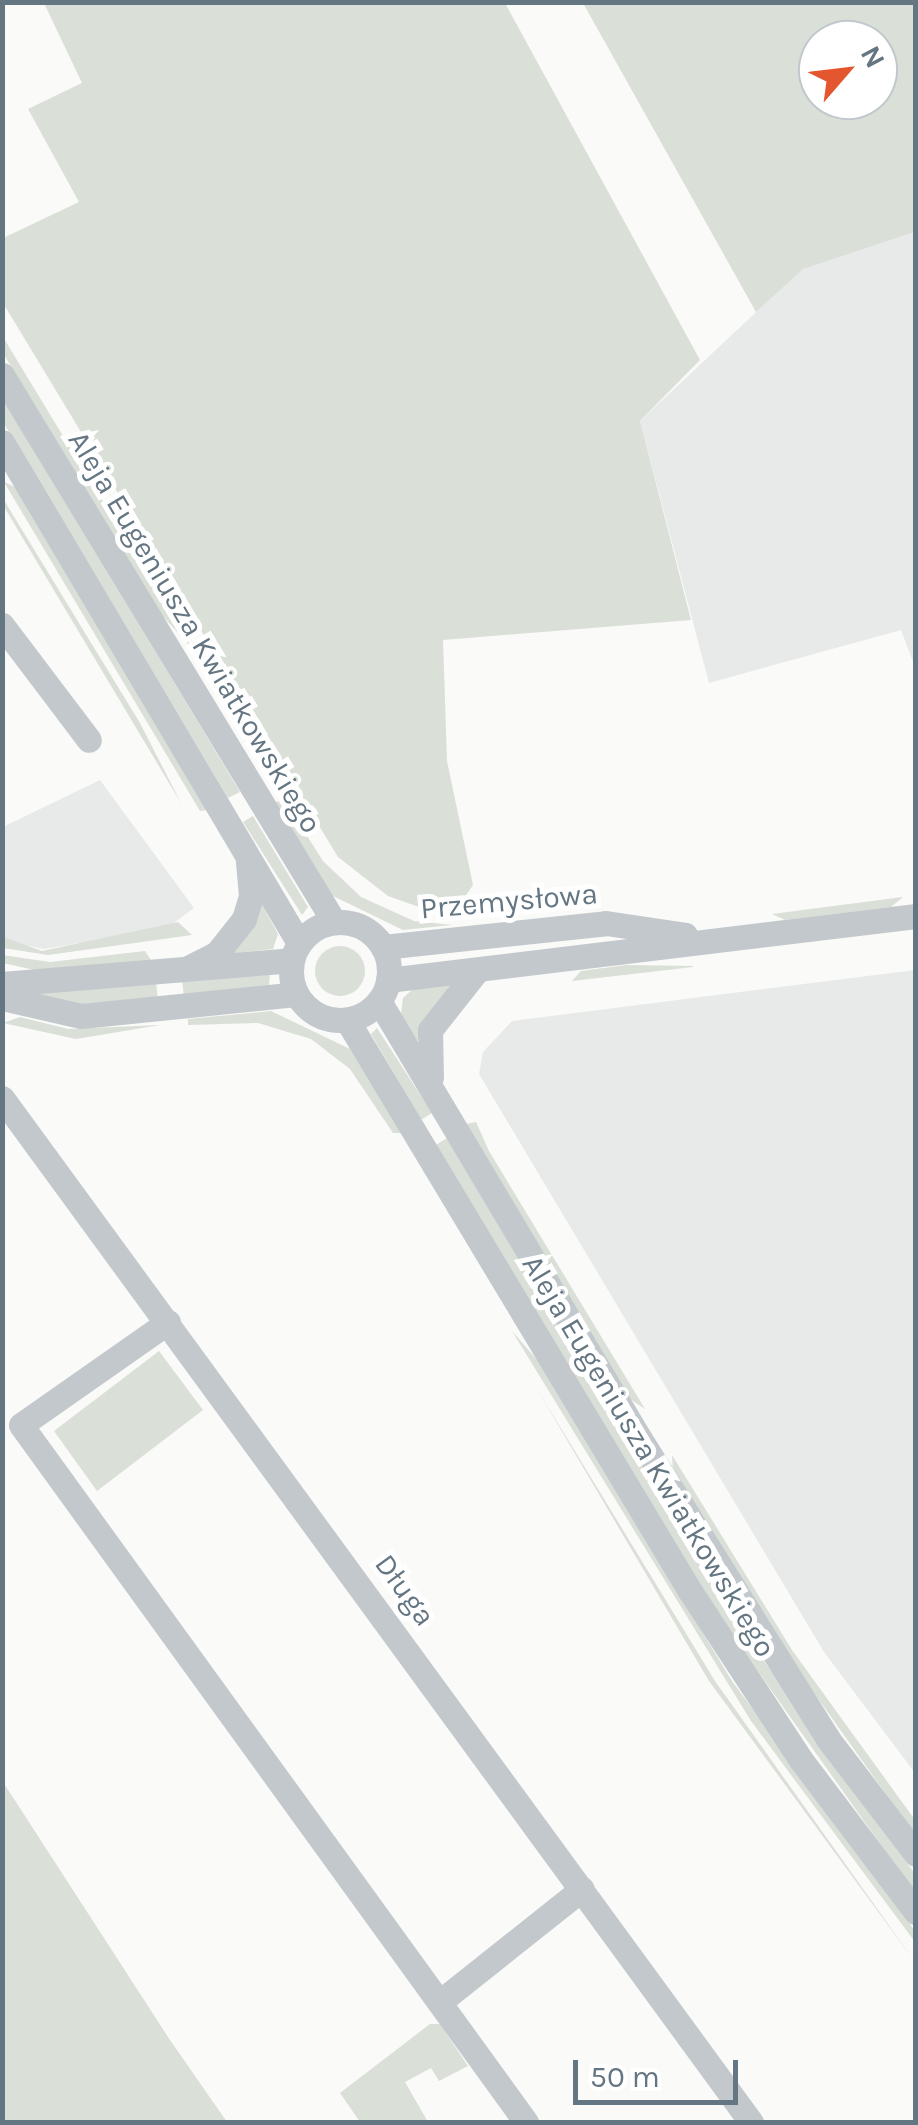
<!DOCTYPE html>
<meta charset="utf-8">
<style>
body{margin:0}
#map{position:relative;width:918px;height:2125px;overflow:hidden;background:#fafaf8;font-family:Karla,sans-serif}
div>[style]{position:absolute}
.built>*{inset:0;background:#e8e9e9}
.green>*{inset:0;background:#dadfd7}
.round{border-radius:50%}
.minor>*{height:25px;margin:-12.5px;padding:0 12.5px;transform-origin:12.5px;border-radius:12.5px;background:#c3c8cc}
.minor>.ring{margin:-12.5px;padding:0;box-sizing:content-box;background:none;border:25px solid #c3c8cc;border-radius:50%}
span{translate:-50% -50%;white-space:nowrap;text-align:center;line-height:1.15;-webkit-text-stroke:10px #fff;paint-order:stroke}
.street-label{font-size:30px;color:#657683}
.frame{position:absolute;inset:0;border:5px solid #657683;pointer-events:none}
.north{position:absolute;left:798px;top:20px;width:100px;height:100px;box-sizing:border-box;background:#fff;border:2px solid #c1c8cd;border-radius:50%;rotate:62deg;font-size:28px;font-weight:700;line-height:40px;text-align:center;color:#657683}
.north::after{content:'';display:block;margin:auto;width:35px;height:45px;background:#e4572e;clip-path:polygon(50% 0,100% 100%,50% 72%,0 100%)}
.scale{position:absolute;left:573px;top:2060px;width:165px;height:45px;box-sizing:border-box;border:5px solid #657683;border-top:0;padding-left:12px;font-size:30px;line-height:35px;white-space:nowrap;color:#657683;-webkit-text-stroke:8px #fff;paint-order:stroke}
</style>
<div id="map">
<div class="built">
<div style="clip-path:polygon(915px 232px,915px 667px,901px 630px,709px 683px,640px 421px,802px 269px)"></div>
<div style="clip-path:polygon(100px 780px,194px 908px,167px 928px,44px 949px,3px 941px,3px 827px)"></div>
<div style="clip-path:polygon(915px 970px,916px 970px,915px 1773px,824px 1652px,479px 1074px,483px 1052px,512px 1021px)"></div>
</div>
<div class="green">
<div style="clip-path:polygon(44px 3px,505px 3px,700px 360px,640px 421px,691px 620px,443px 640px,447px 761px,473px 885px,460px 904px,419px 907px,388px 896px,338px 857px,3px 303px,3px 238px,79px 202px,28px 109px,82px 83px)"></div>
<div style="clip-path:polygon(evenodd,583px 3px,915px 3px,915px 232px,803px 269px,756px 312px,583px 3px,818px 40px,878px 40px,878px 100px,818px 100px,818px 40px)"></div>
<div style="clip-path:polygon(3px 337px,191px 647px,159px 612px,3px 353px)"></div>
<div style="clip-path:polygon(3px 398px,240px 792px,228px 798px,3px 422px)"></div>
<div style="clip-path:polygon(4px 482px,15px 487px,208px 810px,200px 811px)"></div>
<div style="clip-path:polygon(2px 497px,140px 723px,181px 803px,3px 505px)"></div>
<div style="clip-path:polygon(285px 801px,323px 861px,361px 897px,414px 921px,452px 925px,403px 930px,331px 895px,273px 802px)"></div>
<div style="clip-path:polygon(253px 816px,308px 907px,302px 915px,243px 822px)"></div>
<div style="clip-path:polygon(903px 897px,891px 907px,785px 920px,772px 914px)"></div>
<div style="clip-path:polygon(259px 899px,278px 934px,273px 949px,226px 954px)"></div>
<div style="clip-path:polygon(178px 922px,192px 935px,48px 955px,3px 948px,3px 937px,42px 951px)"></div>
<div class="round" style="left:315px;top:946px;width:50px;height:50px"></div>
<div style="clip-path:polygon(145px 951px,151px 960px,39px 971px,3px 963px,2px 955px,50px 962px)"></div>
<div style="clip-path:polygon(626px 965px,693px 966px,693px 967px,572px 981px,581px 971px)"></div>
<div style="clip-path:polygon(270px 972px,269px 986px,184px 996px,182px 981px)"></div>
<div style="clip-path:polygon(453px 980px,418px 1040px,416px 1040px,401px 1014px,403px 998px,414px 988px)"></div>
<div style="clip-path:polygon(156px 983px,158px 999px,76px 1005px,10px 991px)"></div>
<div style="clip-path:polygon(271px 1011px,350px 1049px,402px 1133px,393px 1133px,350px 1069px,311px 1039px,258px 1023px,188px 1025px,188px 1019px)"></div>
<div style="clip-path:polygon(20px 1017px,68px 1029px,160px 1025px,76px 1039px,3px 1023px)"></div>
<div style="clip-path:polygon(377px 1028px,432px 1113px,421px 1120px,371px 1034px)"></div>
<div style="clip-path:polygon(476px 1122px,489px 1151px,645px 1409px,630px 1399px,466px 1124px)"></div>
<div style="clip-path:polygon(447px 1138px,746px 1636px,915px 1874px,915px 1893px,725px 1625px,436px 1145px)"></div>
<div style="clip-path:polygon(512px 1331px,537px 1360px,732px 1681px,915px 1931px,915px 1942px,751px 1721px)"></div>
<div style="clip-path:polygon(159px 1351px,203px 1410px,97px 1491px,54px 1431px)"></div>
<div style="clip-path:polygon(537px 1389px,715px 1681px,915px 1962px,709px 1681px)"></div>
<div style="clip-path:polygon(672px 1455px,792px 1650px,915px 1820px,915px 1835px,787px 1655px,673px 1471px)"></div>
<div style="clip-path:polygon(3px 1782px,170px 2040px,227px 2122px,3px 2122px)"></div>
<div style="clip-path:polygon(430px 2024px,440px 2024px,468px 2066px,439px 2081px,431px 2068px,405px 2082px,428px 2122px,360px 2122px,340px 2093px)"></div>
</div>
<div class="minor">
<div style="left:2px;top:375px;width:640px;rotate:58.74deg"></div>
<div style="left:2px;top:442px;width:582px;rotate:59.34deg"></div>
<div style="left:2px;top:625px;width:144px;rotate:52.9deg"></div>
<div class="ring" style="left:291px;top:922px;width:73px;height:73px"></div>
<div style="left:383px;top:947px;width:224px;rotate:-6.1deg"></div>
<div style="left:606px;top:923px;width:80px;rotate:8.6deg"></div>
<div style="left:190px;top:967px;width:30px;rotate:-27deg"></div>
<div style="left:217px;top:953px;width:43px;rotate:-51.5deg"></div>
<div style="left:244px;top:919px;width:24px;rotate:-73deg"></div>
<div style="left:251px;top:896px;width:36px;rotate:-95deg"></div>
<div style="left:388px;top:980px;width:532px;rotate:-6.91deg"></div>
<div style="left:2px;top:984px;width:290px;rotate:-4.7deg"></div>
<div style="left:2px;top:998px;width:81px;rotate:12.8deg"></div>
<div style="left:81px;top:1016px;width:216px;rotate:-5.8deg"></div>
<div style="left:379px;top:1001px;width:510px;rotate:59.21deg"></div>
<div style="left:640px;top:1439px;width:354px;rotate:57.9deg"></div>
<div style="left:828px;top:1739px;width:145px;rotate:52.6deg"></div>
<div style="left:347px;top:1020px;width:666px;rotate:59.01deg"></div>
<div style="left:690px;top:1591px;width:202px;rotate:56.7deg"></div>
<div style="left:801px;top:1760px;width:191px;rotate:52.9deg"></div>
<div style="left:431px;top:1077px;width:47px;rotate:-91.2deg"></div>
<div style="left:430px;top:1030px;width:73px;rotate:-51.7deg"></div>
<div style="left:2px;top:1098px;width:1269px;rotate:53.82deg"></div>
<div style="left:168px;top:1322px;width:179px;rotate:145deg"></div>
<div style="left:21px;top:1425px;width:861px;rotate:54.08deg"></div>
<div style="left:441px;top:2001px;width:180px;rotate:-38.5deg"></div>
</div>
<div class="street-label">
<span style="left:195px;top:632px;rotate:59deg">Aleja Eugeniusza Kwiatkowskiego</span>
<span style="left:509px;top:901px;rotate:-5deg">Przemysłowa</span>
<span style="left:649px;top:1456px;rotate:59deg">Aleja Eugeniusza Kwiatkowskiego</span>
<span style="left:405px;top:1590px;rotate:54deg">Długa</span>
</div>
<div class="frame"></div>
<div class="north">N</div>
<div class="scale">50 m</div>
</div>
